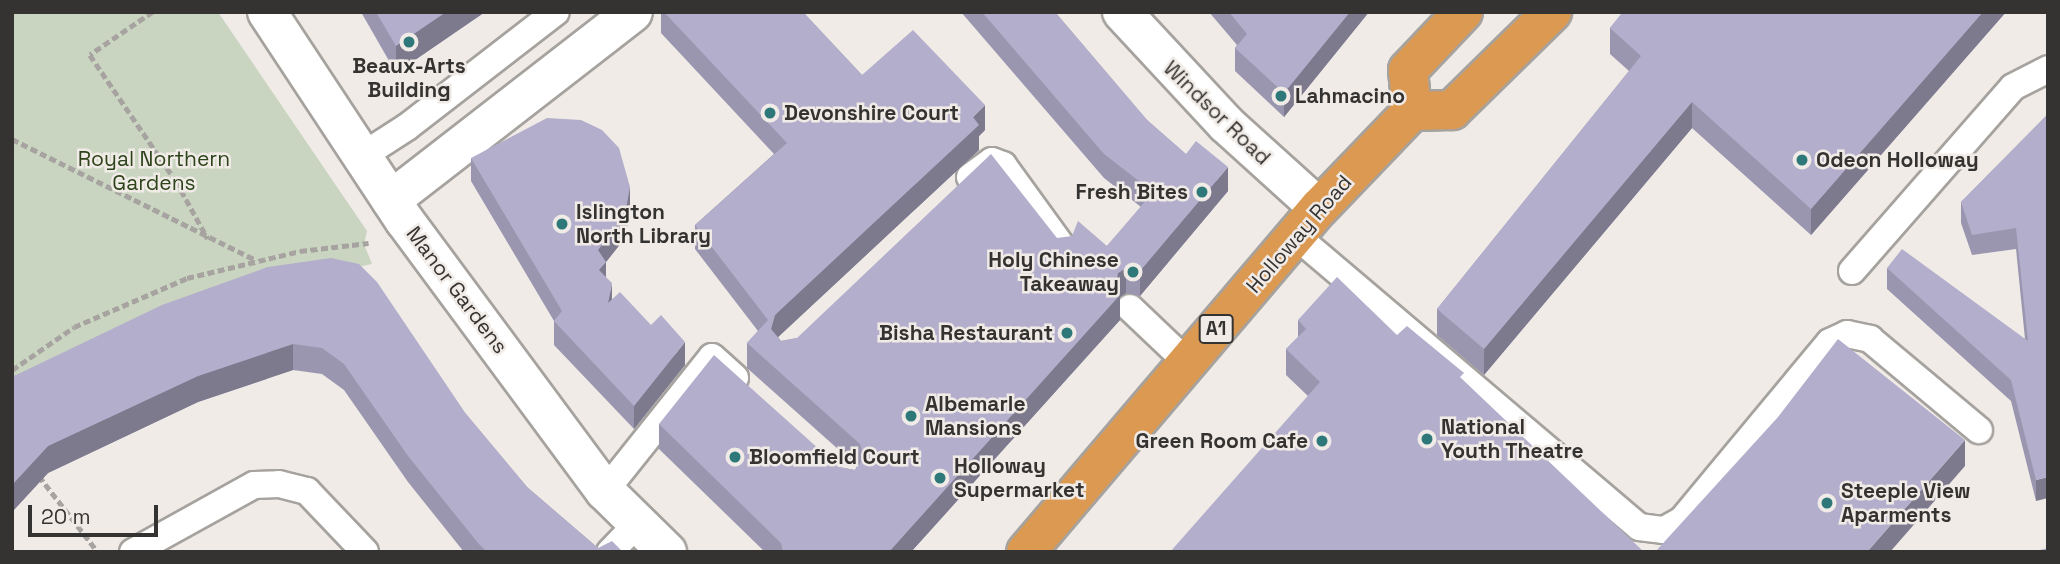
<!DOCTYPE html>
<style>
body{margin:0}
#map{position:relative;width:2060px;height:564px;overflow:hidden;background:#f0ebe7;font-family:"Space Grotesk",sans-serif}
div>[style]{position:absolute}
.green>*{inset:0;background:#c9d5c0}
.path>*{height:4.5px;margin-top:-2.25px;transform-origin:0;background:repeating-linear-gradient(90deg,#a7a3a0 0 7px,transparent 0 10.5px)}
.roads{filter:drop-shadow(2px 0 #a6a29e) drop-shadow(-2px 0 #a6a29e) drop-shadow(0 2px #a6a29e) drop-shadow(0 -2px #a6a29e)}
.lane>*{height:26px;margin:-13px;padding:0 13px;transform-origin:13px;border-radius:13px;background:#fff}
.street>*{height:38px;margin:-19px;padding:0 19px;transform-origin:19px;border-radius:19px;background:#fff}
.highway>*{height:38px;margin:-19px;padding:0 19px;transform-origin:19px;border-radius:19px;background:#dc9952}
.wall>*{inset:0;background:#9a96af}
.shaded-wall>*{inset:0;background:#7d7a8e}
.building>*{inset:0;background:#b3aecb}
.dots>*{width:19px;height:19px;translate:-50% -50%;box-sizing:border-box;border:4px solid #f0ebe7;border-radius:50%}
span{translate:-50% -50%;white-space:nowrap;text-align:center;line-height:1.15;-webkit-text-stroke:5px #f0ebe7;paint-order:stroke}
.shield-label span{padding:2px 5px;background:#f0ebe7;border:2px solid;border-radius:5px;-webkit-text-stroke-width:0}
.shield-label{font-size:19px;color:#353331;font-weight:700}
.poi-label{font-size:21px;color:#353331;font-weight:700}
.left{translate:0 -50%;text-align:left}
.right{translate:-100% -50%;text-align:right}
.street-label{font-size:21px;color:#353331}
.park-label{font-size:21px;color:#2d4319}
.frame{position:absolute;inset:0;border:14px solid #353331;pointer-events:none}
.scale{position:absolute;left:28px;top:505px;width:130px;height:32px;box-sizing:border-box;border:4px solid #353331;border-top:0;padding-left:9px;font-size:21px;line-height:24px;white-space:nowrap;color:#353331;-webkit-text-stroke:5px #f0ebe7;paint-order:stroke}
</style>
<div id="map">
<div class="green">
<div style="clip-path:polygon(12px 12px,218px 12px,367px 231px,364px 244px,372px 264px,270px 286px,12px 409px)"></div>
</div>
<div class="path">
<div style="left:153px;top:12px;width:76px;rotate:145.7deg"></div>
<div style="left:90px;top:55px;width:153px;rotate:55.7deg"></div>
<div style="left:176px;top:181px;width:66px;rotate:61.1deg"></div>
<div style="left:12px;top:139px;width:272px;rotate:26.4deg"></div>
<div style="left:12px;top:370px;width:75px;rotate:-34.7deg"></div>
<div style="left:74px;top:327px;width:123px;rotate:-23.4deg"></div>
<div style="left:187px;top:278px;width:116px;rotate:-13.4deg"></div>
<div style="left:300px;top:251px;width:69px;rotate:-6.6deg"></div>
<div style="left:39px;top:476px;width:96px;rotate:52.2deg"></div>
</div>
<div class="roads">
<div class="lane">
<div style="left:362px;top:156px;width:54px;rotate:-32.8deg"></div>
<div style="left:407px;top:127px;width:188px;rotate:-37.7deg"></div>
<div style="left:970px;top:177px;width:27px;rotate:-36deg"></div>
<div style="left:992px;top:161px;width:12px;rotate:20deg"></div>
<div style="left:1003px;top:165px;width:102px;rotate:54.1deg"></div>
<div style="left:1296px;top:236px;width:450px;rotate:40.3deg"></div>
<div style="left:1639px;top:527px;width:25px;rotate:7deg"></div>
<div style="left:1664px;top:530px;width:21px;rotate:-29deg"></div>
<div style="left:1682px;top:520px;width:231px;rotate:-50.3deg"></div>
<div style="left:1830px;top:342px;width:19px;rotate:-25deg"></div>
<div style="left:1847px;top:334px;width:24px;rotate:12deg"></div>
<div style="left:1870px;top:339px;width:142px;rotate:39.9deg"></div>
<div style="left:1852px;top:271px;width:244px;rotate:-48.8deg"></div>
<div style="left:2013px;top:87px;width:39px;rotate:-27deg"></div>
<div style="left:1130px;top:308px;width:79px;rotate:43.5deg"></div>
<div style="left:605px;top:491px;width:171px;rotate:-51.4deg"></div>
<div style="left:712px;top:357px;width:31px;rotate:42deg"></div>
<div style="left:133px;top:552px;width:138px;rotate:-29deg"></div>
<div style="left:254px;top:485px;width:25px;rotate:-2deg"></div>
<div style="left:279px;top:484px;width:29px;rotate:14deg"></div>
<div style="left:307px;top:491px;width:84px;rotate:46.4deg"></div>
<div style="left:610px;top:552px;width:40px;rotate:-46deg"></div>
</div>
<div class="street">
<div style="left:267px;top:12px;width:250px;rotate:56.6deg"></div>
<div style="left:405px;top:221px;width:336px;rotate:53.5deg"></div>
<div style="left:605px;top:491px;width:87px;rotate:44.5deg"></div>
<div style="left:1122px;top:12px;width:153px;rotate:47.1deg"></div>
<div style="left:1226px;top:124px;width:125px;rotate:42.1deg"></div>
<div style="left:391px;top:200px;width:306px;rotate:-37.8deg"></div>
</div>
<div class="highway">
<div style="left:1412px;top:111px;width:41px;rotate:-95.6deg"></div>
<div style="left:1408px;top:70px;width:80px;rotate:-46.5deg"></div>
<div style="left:1026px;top:552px;width:452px;rotate:-49.6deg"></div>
<div style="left:1319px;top:208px;width:134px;rotate:-46.2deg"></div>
<div style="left:1412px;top:111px;width:40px;rotate:-1.4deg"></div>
<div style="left:1452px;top:110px;width:140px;rotate:-44.4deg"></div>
</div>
</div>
<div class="wall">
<div style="clip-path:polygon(361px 12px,485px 12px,396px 73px)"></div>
<div style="clip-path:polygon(661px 12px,803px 12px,862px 75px,985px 130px,979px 136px,979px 150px,778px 337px,781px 341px,797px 338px,1057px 238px,1107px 246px,1141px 207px,1104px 178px,961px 12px,1055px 12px,1147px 120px,1228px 191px,1140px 296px,1126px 293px,1120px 297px,1120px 320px,911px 552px,765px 552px,659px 449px,659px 424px,839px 467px,855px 470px,857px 466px,747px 368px,747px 343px,758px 331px,695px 249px,695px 225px,774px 154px,661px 33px)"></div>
<div style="clip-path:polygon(1209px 12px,1369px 12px,1284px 117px,1235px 71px,1235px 48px,1237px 45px)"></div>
<div style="clip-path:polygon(1623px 12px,2006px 12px,1811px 235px,1692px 128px,1484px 375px,1437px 335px,1437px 309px,1629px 71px,1610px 54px,1610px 28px)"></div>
<div style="clip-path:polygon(2048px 114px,2036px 501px,2011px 401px,1887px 289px,1887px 268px,2025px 339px,2016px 249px,1972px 255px,1961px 223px,1961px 202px)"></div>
<div style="clip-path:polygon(471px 158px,630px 211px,625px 238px,606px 262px,606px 278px,612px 300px,685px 365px,634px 429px,554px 345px,554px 321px,471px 181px)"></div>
<div style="clip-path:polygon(268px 267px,466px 414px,527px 487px,598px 548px,623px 552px,464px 552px,408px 482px,344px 390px,322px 374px,293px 370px,198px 402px,48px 473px,12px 512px,12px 377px)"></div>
<div style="clip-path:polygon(1298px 320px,1397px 335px,1464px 373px,1308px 396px,1286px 375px,1286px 349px,1298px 337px)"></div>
</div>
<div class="shaded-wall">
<div style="clip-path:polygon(446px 12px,485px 12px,396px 73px,396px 46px)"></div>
<div style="clip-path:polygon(1350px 12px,1369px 12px,1284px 117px,1284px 93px)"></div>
<div style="clip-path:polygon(1983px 12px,2006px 12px,1811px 235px,1811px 209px)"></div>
<div style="clip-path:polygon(1692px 102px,1692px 128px,1484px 375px,1484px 349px)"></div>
<div style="clip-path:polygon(985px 105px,985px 130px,979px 136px,979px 150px,775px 340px,771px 329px,775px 315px)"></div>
<div style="clip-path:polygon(1228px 167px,1228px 191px,1140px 296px,1140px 271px)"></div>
<div style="clip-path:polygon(630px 187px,630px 211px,625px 238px,606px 262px,606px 285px,599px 294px,598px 250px)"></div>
<div style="clip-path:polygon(1126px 268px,1126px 293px,1120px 297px,1120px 320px,911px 552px,889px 552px,1115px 287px,1118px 273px)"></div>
<div style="clip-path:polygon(612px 283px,612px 307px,608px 303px)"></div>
<div style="clip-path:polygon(685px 342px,685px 365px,634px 429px,634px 406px)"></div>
<div style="clip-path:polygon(293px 344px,293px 370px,198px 402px,48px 473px,12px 512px,12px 485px,48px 446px,198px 376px)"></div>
<div style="clip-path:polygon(1965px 440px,1965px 466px,1890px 552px,1867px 552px)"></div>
<div style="clip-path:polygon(2048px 477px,2048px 498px,2036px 501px,2036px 480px)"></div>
</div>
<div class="building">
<div style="clip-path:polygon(376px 12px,446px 12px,396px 46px)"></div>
<div style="clip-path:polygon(664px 12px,803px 12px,862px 75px,913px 30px,985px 105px,973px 117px,979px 125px,775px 315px,771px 329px,781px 341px,797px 338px,991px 154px,1057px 238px,1072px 236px,1078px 221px,1107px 246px,1153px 192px,1104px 154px,982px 12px,1055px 12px,1147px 120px,1186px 154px,1196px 141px,1228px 167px,1140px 271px,1126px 268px,1118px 273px,1115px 287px,1120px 295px,889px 552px,783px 552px,781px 543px,659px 424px,714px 355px,839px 467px,855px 470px,864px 458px,860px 444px,747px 343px,768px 320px,695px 225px,787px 143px)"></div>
<div style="clip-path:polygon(1229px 12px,1350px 12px,1284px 93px,1235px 48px,1247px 34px)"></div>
<div style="clip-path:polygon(1623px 12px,1983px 12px,1811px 209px,1692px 102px,1484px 349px,1437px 309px,1641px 56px,1610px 28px)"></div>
<div style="clip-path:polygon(2048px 114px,2048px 477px,2036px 480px,2011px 380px,1887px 268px,1902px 249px,2028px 341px,2016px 228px,1972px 235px,1961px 202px)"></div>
<div style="clip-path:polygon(547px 118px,581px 120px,602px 130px,619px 148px,630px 187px,625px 215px,598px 250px,606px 262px,599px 270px,612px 283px,608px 303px,620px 292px,651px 325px,661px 315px,685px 342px,634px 406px,554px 321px,562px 311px,471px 158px)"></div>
<div style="clip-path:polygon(331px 258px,359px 264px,377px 282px,466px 414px,527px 487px,598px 548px,612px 541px,623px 552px,487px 552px,478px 543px,408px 456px,344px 364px,322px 348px,293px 344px,198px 376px,48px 446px,12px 485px,12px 377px,162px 305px,268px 267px)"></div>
<div style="clip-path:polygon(1337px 277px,1397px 335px,1407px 326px,1464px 373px,1460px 377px,1644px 552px,1170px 552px,1320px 382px,1286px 349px,1306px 329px,1298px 320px)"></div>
<div style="clip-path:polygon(1838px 339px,1965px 440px,1867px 552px,1655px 552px,1778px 417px)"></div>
<div style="clip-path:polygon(2048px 548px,2048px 552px,2032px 552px)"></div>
</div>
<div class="dots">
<div style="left:409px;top:42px;background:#2e7879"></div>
<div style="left:1281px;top:96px;background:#2e7879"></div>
<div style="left:770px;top:113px;background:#2e7879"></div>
<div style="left:1802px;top:160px;background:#2e7879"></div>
<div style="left:1202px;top:192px;background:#2e7879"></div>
<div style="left:562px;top:224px;background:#2e7879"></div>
<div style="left:1133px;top:272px;background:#2e7879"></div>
<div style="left:1067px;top:333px;background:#2e7879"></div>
<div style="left:911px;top:416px;background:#2e7879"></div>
<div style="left:1427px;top:439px;background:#2e7879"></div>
<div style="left:1322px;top:441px;background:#2e7879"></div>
<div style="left:735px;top:457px;background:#2e7879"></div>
<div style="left:940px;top:478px;background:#2e7879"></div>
<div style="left:1827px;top:503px;background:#2e7879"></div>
</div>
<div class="shield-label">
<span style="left:1216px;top:329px">A1</span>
</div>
<div class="poi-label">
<span style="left:409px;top:78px">Beaux-Arts<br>Building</span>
<span class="left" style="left:1295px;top:96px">Lahmacino</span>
<span class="left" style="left:784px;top:113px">Devonshire Court</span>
<span class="left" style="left:1816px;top:160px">Odeon Holloway</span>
<span class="right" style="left:1188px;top:192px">Fresh Bites</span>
<span class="left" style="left:576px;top:224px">Islington<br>North Library</span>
<span class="right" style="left:1119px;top:272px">Holy Chinese<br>Takeaway</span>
<span class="right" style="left:1053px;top:333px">Bisha Restaurant</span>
<span class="left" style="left:925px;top:416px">Albemarle<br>Mansions</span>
<span class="left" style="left:1441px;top:439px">National<br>Youth Theatre</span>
<span class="right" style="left:1308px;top:441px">Green Room Cafe</span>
<span class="left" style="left:749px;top:457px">Bloomfield Court</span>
<span class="left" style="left:954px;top:478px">Holloway<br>Supermarket</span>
<span class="left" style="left:1841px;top:503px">Steeple View<br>Aparments</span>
</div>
<div class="street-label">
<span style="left:1217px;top:113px;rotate:44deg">Windsor Road</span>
<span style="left:1299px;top:234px;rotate:-49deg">Holloway Road</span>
<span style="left:457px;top:290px;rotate:53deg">Manor Gardens</span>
</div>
<div class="park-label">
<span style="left:154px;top:171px">Royal Northern<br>Gardens</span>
</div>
<div class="frame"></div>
<div class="scale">20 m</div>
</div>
